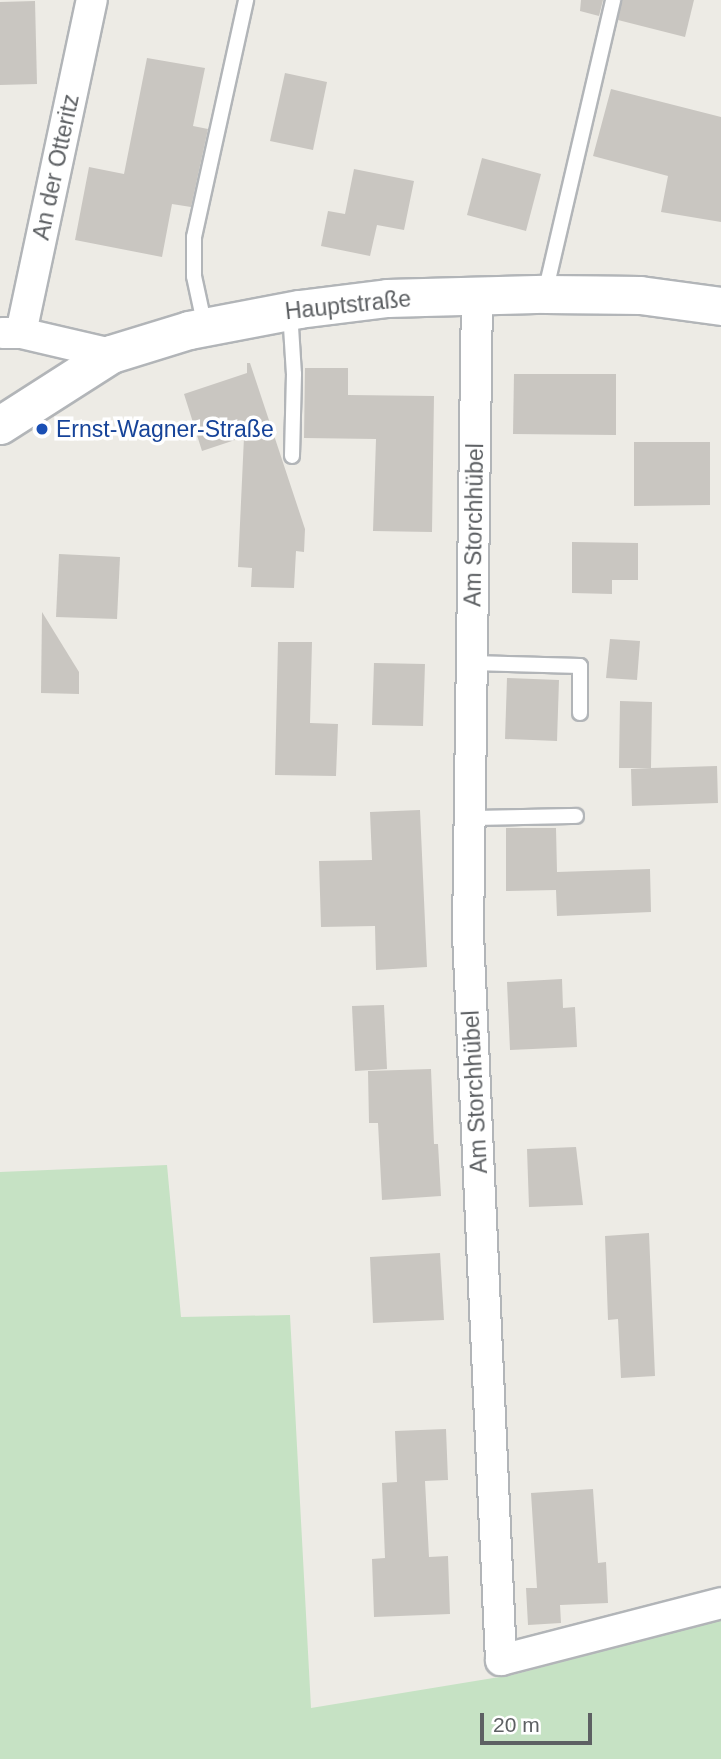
<!DOCTYPE html>
<meta charset="utf-8">
<style>
body{margin:0}
#map{position:relative;width:721px;height:1759px;overflow:hidden;background:#edebe5;font-family:Helvetica,sans-serif}
div>[style]{position:absolute}
.green>*{inset:0;background:#c6e2c4}
.building>*{inset:0;background:#c9c6c1}
.roads{filter:drop-shadow(2px 0 #b2b5b8) drop-shadow(-2px 0 #b2b5b8) drop-shadow(0 2px #b2b5b8) drop-shadow(0 -2px #b2b5b8)}
.service>*{height:14px;margin:-7px;padding:0 7px;transform-origin:7px;border-radius:7px;background:#fff}
.minor>*{height:30px;margin:-15px;padding:0 15px;transform-origin:15px;border-radius:15px;background:#fff}
.tertiary>*{height:37px;margin:-18.5px;padding:0 18.5px;transform-origin:18.5px;border-radius:18.5px;background:#fff}
.dots>*{width:19px;height:19px;translate:-50% -50%;box-sizing:border-box;border:4px solid #fff;border-radius:50%}
span{translate:-50% -50%;white-space:nowrap;text-align:center;line-height:1.15;-webkit-text-stroke:7px #fff;paint-order:stroke}
.street-label{font-size:23px;color:#5d6063}
.transit-label{font-size:23px;color:#164399}
.left{translate:0 -50%;text-align:left}
.scale{position:absolute;left:480px;top:1713px;width:112px;height:32px;box-sizing:border-box;border:4px solid #5d6063;border-top:0;padding-left:9px;font-size:21px;line-height:24px;white-space:nowrap;color:#5d6063;-webkit-text-stroke:5px #fff;paint-order:stroke}
</style>
<div id="map">
<div class="green">
<div style="clip-path:polygon(167px 1165px,181px 1317px,290px 1315px,311px 1708px,512px 1675px,721px 1620px,721px 1759px,0 1759px,0 1172px)"></div>
</div>
<div class="building">
<div style="clip-path:polygon(581px 0,603px 0,599px 16px,580px 11px)"></div>
<div style="clip-path:polygon(622px 0,694px 0,685px 37px,618px 20px)"></div>
<div style="clip-path:polygon(35px 1px,37px 84px,0 85px,0 2px)"></div>
<div style="clip-path:polygon(147px 58px,205px 68px,193px 126px,208px 129px,191px 207px,172px 204px,162px 257px,75px 240px,89px 167px,124px 174px)"></div>
<div style="clip-path:polygon(285px 73px,327px 82px,313px 150px,270px 141px)"></div>
<div style="clip-path:polygon(611px 89px,721px 117px,721px 222px,661px 212px,668px 176px,593px 156px)"></div>
<div style="clip-path:polygon(482px 158px,541px 174px,526px 231px,467px 215px)"></div>
<div style="clip-path:polygon(354px 169px,414px 181px,404px 230px,377px 225px,370px 256px,321px 246px,328px 211px,345px 214px)"></div>
<div style="clip-path:polygon(247px 363px,250px 363px,305px 529px,304px 552px,296px 551px,294px 588px,251px 587px,252px 568px,238px 567px,244px 437px,202px 451px,184px 394px,247px 373px)"></div>
<div style="clip-path:polygon(305px 368px,348px 368px,348px 395px,434px 396px,432px 532px,373px 531px,376px 439px,304px 438px)"></div>
<div style="clip-path:polygon(514px 374px,616px 374px,616px 435px,513px 434px)"></div>
<div style="clip-path:polygon(634px 442px,710px 442px,710px 505px,634px 506px)"></div>
<div style="clip-path:polygon(572px 542px,638px 543px,638px 580px,612px 580px,612px 594px,572px 593px)"></div>
<div style="clip-path:polygon(59px 554px,120px 557px,117px 619px,56px 617px)"></div>
<div style="clip-path:polygon(42px 612px,79px 672px,79px 694px,41px 693px)"></div>
<div style="clip-path:polygon(610px 639px,640px 641px,637px 680px,606px 678px)"></div>
<div style="clip-path:polygon(278px 642px,312px 642px,310px 723px,338px 724px,336px 776px,275px 775px)"></div>
<div style="clip-path:polygon(374px 663px,425px 664px,423px 726px,372px 725px)"></div>
<div style="clip-path:polygon(507px 678px,559px 680px,557px 741px,505px 739px)"></div>
<div style="clip-path:polygon(620px 701px,652px 702px,651px 768px,717px 766px,718px 803px,632px 806px,631px 769px,651px 768px,619px 768px)"></div>
<div style="clip-path:polygon(420px 810px,427px 967px,376px 970px,375px 926px,321px 927px,319px 861px,372px 860px,370px 812px)"></div>
<div style="clip-path:polygon(506px 828px,556px 828px,557px 872px,650px 869px,651px 912px,557px 916px,556px 890px,506px 891px)"></div>
<div style="clip-path:polygon(562px 979px,563px 1008px,575px 1007px,577px 1047px,510px 1050px,507px 982px)"></div>
<div style="clip-path:polygon(384px 1005px,387px 1069px,355px 1071px,352px 1006px)"></div>
<div style="clip-path:polygon(431px 1069px,434px 1144px,438px 1144px,441px 1196px,382px 1200px,378px 1123px,369px 1123px,368px 1071px)"></div>
<div style="clip-path:polygon(576px 1147px,583px 1205px,529px 1207px,527px 1149px)"></div>
<div style="clip-path:polygon(649px 1233px,655px 1376px,621px 1378px,618px 1319px,608px 1320px,605px 1236px)"></div>
<div style="clip-path:polygon(440px 1253px,444px 1320px,373px 1323px,370px 1257px)"></div>
<div style="clip-path:polygon(446px 1429px,448px 1480px,425px 1481px,429px 1557px,448px 1556px,450px 1614px,374px 1617px,372px 1559px,385px 1558px,382px 1483px,397px 1482px,395px 1431px)"></div>
<div style="clip-path:polygon(593px 1489px,598px 1563px,606px 1562px,608px 1603px,560px 1605px,561px 1623px,528px 1625px,526px 1588px,537px 1588px,531px 1493px)"></div>
</div>
<div class="roads">
<div class="service">
<div style="left:545px;top:293px;width:301px;rotate:-76.9deg"></div>
<div style="left:290px;top:311px;width:63px;rotate:86.4deg"></div>
<div style="left:294px;top:374px;width:82px;rotate:91.4deg"></div>
<div style="left:205px;top:327px;width:52px;rotate:-102.2deg"></div>
<div style="left:194px;top:276px;width:39px;rotate:-90deg"></div>
<div style="left:194px;top:237px;width:243px;rotate:-77.6deg"></div>
<div style="left:472px;top:663px;width:108px;rotate:1.6deg"></div>
<div style="left:580px;top:666px;width:47px;rotate:90deg"></div>
<div style="left:470px;top:818px;width:106px;rotate:-1.1deg"></div>
</div>
<div class="minor">
<div style="left:477px;top:296px;width:638px;rotate:90.81deg"></div>
<div style="left:468px;top:934px;width:727px;rotate:87.4deg"></div>
<div style="left:501px;top:1660px;width:227px;rotate:-14.5deg"></div>
<div style="left:2px;top:333px;width:19px"></div>
<div style="left:21px;top:333px;width:92px;rotate:13.1deg"></div>
<div style="left:21px;top:333px;width:340px;rotate:-78deg"></div>
</div>
<div class="tertiary">
<div style="left:0;top:425px;width:132px;rotate:-32.6deg"></div>
<div style="left:111px;top:354px;width:82px;rotate:-17.1deg"></div>
<div style="left:189px;top:330px;width:112px;rotate:-10.8deg"></div>
<div style="left:299px;top:309px;width:89px;rotate:-7.1deg"></div>
<div style="left:387px;top:298px;width:158px;rotate:-1.5deg"></div>
<div style="left:545px;top:294px;width:95px;rotate:0.6deg"></div>
<div style="left:640px;top:295px;width:82px;rotate:7.7deg"></div>
</div>
</div>
<div class="dots">
<div style="left:42px;top:429px;background:#1a4fb4"></div>
</div>
<div class="street-label">
<span style="left:56px;top:167px;rotate:-78deg">An der Otteritz</span>
<span style="left:348px;top:305px;rotate:-6deg">Hauptstraße</span>
<span style="left:474px;top:525px;rotate:-89deg">Am Storchhübel</span>
<span style="left:475px;top:1092px;rotate:-93deg">Am Storchhübel</span>
</div>
<div class="transit-label">
<span class="left" style="left:56px;top:429px">Ernst-Wagner-Straße</span>
</div>
<div class="scale">20 m</div>
</div>
